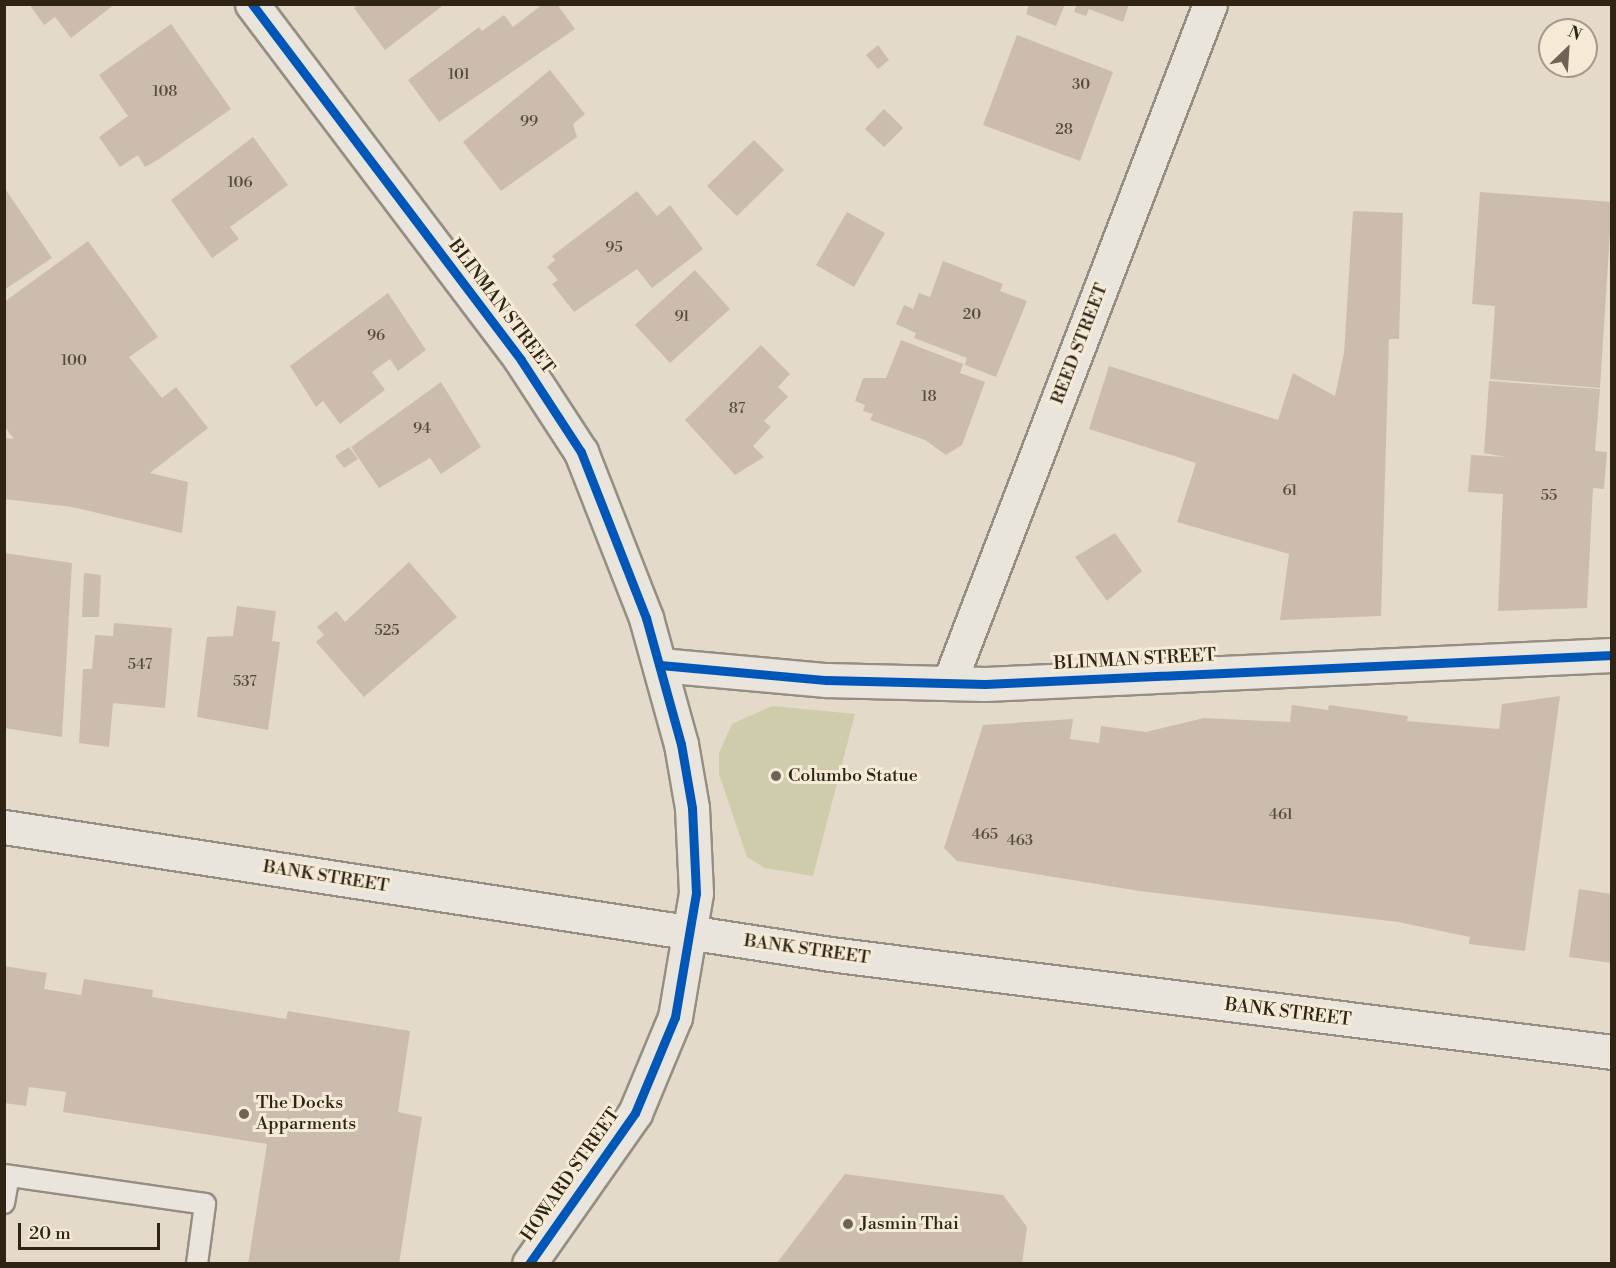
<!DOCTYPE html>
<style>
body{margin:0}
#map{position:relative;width:1616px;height:1268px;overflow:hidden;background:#e4daca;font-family:"Libre Bodoni",serif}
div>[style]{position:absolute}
.green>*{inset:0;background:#ceccaa}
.building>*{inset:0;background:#ccbcb0}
.roads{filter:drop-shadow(2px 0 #958e83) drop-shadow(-2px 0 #958e83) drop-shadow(0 2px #958e83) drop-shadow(0 -2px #958e83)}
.lane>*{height:20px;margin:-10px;padding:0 10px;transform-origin:10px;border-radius:10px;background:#e9e5dd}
.street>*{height:33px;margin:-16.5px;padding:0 16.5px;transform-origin:16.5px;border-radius:16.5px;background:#e9e5dd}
.secondary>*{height:33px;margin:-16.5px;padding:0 16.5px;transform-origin:16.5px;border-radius:16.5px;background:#e9e5dd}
.cycleway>*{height:9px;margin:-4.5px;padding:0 4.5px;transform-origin:4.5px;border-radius:4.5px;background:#0057b8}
.dots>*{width:16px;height:16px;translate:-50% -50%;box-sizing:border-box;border:3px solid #f4ead6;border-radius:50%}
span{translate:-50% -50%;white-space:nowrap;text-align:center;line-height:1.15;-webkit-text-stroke:6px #f4ead6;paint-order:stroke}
.number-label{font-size:15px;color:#56493b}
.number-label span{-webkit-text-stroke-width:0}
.street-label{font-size:18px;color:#2f2314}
.poi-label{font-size:18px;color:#2f2314}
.left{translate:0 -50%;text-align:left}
.frame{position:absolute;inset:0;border:6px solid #2f2314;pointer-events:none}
.north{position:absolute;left:1538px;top:18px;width:60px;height:60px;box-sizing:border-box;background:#f4ead6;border:2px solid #a59a88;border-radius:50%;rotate:25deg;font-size:16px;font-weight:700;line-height:24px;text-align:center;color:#2f2314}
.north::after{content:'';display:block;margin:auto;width:21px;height:27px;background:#6e6354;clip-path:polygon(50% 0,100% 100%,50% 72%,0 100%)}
.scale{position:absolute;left:18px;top:1223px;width:142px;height:27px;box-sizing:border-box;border:3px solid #2f2314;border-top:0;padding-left:8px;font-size:18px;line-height:21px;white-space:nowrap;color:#2f2314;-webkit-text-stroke:4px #f4ead6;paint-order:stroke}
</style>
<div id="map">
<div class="green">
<div style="clip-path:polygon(772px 706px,855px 714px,813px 876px,765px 868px,747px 857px,719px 774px,719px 753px,732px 724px)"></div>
</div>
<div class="building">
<div style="clip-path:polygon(29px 4px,115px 4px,71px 38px,55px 17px,44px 25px)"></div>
<div style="clip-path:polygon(359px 4px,445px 4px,385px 50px,354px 8px)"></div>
<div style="clip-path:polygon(543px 4px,557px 4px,575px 29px,439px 122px,408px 80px,479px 27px,482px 31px,504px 15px,513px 27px)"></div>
<div style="clip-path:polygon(1029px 4px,1065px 4px,1056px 26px,1026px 14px)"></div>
<div style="clip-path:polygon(1077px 4px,1129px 4px,1123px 22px,1089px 9px,1086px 16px,1074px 12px)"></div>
<div style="clip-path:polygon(171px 24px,231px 109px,159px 159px,145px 167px,138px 155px,120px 167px,99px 137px,128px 116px,99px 75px)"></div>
<div style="clip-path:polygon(1017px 35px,1113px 72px,1080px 161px,983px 125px)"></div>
<div style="clip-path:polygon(878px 45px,889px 60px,878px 69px,866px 55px)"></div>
<div style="clip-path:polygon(550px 70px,585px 114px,573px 124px,577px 137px,501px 191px,463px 142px)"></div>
<div style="clip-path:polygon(884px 109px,903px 128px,884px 147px,865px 129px)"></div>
<div style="clip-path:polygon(253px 137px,288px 185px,230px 227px,239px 239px,212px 258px,171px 200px)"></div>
<div style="clip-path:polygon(754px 140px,784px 170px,737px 216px,707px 186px)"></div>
<div style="clip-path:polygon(4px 187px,52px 258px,4px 290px)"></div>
<div style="clip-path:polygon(637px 191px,657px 216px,670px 205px,703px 249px,652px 288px,637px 269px,574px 312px,552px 284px,558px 280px,547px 267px,555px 260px,552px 256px)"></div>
<div style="clip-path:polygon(1480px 192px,1612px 202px,1600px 388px,1490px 379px,1495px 306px,1472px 304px)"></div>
<div style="clip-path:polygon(1353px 211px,1403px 213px,1399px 339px,1389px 339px,1381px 616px,1280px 620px,1289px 554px,1177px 522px,1196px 463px,1089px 429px,1109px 366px,1278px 420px,1293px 373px,1335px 396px,1344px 353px)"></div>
<div style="clip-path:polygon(847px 212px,885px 233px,854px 287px,816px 265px)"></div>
<div style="clip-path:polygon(88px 241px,158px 337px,129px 357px,162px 398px,176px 387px,208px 428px,150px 473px,188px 482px,182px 533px,72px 507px,4px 499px,4px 438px,14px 439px,4px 426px,4px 302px)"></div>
<div style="clip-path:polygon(943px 261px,1003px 284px,1000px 291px,1027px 301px,996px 377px,965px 365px,967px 358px,914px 338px,916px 333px,896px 324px,904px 305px,913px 309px,919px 293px,930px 297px)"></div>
<div style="clip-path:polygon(695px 270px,730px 309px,670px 363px,635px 325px)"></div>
<div style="clip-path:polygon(388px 293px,426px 350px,398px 371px,390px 359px,372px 372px,385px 390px,340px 424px,323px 401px,316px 407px,290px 366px)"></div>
<div style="clip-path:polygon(901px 340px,963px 364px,960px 373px,985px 382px,962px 445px,946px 455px,925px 440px,870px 420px,873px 414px,863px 411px,865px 405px,855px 401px,863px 378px,886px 378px)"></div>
<div style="clip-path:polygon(761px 345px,790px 374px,778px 387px,788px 397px,764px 421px,771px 427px,753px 446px,764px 457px,735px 475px,685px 420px)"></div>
<div style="clip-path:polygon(1489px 381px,1600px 389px,1595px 451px,1607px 452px,1604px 489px,1593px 488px,1587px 608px,1498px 611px,1503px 494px,1468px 492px,1471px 455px,1506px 457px,1484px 453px)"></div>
<div style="clip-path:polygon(441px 382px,481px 447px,441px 474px,430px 458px,379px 488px,351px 447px)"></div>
<div style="clip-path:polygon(349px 447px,358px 459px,344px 468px,335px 456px)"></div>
<div style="clip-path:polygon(1115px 533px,1142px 571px,1107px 601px,1075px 557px)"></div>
<div style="clip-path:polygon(4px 553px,72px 563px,62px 737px,4px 728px)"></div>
<div style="clip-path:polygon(409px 562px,457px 617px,364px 697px,316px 642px,324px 635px,317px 627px,336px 611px,345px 622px)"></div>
<div style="clip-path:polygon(84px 573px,101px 575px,99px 617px,82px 617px)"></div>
<div style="clip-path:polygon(237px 606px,276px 611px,272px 641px,280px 642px,268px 730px,197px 717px,207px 637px,233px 636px)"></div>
<div style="clip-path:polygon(114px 623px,172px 628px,165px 708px,113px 703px,109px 747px,79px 743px,83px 669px,92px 669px,95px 635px,113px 636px)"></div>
<div style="clip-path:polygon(1560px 696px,1525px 951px,1469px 944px,1470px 937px,1398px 922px,1139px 891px,957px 861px,944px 848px,983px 725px,1073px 719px,1070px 739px,1099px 743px,1101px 726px,1146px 732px,1204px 718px,1290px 722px,1292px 705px,1328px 710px,1329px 705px,1408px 716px,1407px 721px,1499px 729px,1502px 704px)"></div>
<div style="clip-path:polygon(1579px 889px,1612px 894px,1612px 963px,1569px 957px)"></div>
<div style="clip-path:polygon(4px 966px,47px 973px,44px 989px,81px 995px,84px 979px,153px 990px,152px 997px,286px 1019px,288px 1011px,410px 1031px,398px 1112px,422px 1117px,399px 1264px,248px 1264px,267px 1144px,63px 1112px,66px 1092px,29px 1087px,26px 1106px,4px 1103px)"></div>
<div style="clip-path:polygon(845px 1174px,1003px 1195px,1027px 1227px,1022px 1264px,776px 1264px)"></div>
</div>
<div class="roads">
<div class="lane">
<div style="left:4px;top:1175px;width:203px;rotate:8.2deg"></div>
<div style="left:205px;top:1204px;width:61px;rotate:97.6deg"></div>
<div style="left:4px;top:1203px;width:27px;rotate:-80deg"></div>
</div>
<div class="street">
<div style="left:660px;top:665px;width:167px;rotate:5.2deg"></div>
<div style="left:826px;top:680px;width:159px;rotate:1.4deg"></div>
<div style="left:985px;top:684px;width:628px;rotate:-2.65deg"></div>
<div style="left:949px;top:683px;width:727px;rotate:-68.97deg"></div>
</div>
<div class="secondary">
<div style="left:252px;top:4px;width:446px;rotate:52.9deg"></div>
<div style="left:521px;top:360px;width:110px;rotate:56.9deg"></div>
<div style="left:581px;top:452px;width:178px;rotate:68.6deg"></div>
<div style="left:646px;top:618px;width:131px;rotate:74.5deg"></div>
<div style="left:681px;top:744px;width:65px;rotate:80.2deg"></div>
<div style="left:692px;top:808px;width:85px;rotate:87.3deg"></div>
<div style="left:696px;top:893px;width:126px;rotate:99.6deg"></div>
<div style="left:675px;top:1017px;width:104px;rotate:112.6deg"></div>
<div style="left:635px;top:1113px;width:184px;rotate:125.1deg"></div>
<div style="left:4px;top:827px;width:836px;rotate:8.74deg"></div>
<div style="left:830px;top:954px;width:788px;rotate:7.14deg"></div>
</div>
</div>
<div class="cycleway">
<div style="left:252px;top:4px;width:446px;rotate:52.9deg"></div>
<div style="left:521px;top:360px;width:110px;rotate:56.9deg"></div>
<div style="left:581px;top:452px;width:178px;rotate:68.6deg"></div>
<div style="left:646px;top:618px;width:131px;rotate:74.5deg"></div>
<div style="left:681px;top:744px;width:65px;rotate:80.2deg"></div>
<div style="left:692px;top:808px;width:85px;rotate:87.3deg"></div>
<div style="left:696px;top:893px;width:126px;rotate:99.6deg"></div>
<div style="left:675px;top:1017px;width:104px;rotate:112.6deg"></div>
<div style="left:635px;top:1113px;width:184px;rotate:125.1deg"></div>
<div style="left:660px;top:665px;width:167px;rotate:5.2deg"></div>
<div style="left:826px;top:680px;width:159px;rotate:1.4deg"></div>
<div style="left:985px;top:684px;width:628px;rotate:-2.65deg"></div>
</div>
<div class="dots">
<div style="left:776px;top:776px;background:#6e6354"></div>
<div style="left:244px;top:1114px;background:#6e6354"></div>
<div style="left:848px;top:1224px;background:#6e6354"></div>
</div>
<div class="number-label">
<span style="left:459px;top:75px">101</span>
<span style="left:1081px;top:85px">30</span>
<span style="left:165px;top:92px">108</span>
<span style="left:529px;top:122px">99</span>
<span style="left:1064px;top:130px">28</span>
<span style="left:240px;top:183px">106</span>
<span style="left:614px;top:248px">95</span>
<span style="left:972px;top:315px">20</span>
<span style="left:682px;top:317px">91</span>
<span style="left:376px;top:336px">96</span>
<span style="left:74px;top:361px">100</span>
<span style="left:929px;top:397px">18</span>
<span style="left:737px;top:409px">87</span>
<span style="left:422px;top:429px">94</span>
<span style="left:1290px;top:491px">61</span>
<span style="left:1549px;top:496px">55</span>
<span style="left:387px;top:631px">525</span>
<span style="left:140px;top:665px">547</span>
<span style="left:245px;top:682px">537</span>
<span style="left:1281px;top:815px">461</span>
<span style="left:985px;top:835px">465</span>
<span style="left:1020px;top:841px">463</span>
</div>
<div class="street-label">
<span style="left:501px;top:307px;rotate:53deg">BLINMAN STREET</span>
<span style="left:1080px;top:344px;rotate:-69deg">REED STREET</span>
<span style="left:1135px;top:660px;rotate:-3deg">BLINMAN STREET</span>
<span style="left:326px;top:877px;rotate:9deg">BANK STREET</span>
<span style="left:807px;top:950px;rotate:8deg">BANK STREET</span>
<span style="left:1288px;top:1013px;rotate:7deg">BANK STREET</span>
<span style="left:571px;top:1175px;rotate:-55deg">HOWARD STREET</span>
</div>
<div class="poi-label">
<span class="left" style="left:788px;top:776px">Columbo Statue</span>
<span class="left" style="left:256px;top:1114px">The Docks<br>Apparments</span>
<span class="left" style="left:860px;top:1224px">Jasmin Thai</span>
</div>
<div class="frame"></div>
<div class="north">N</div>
<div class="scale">20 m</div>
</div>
